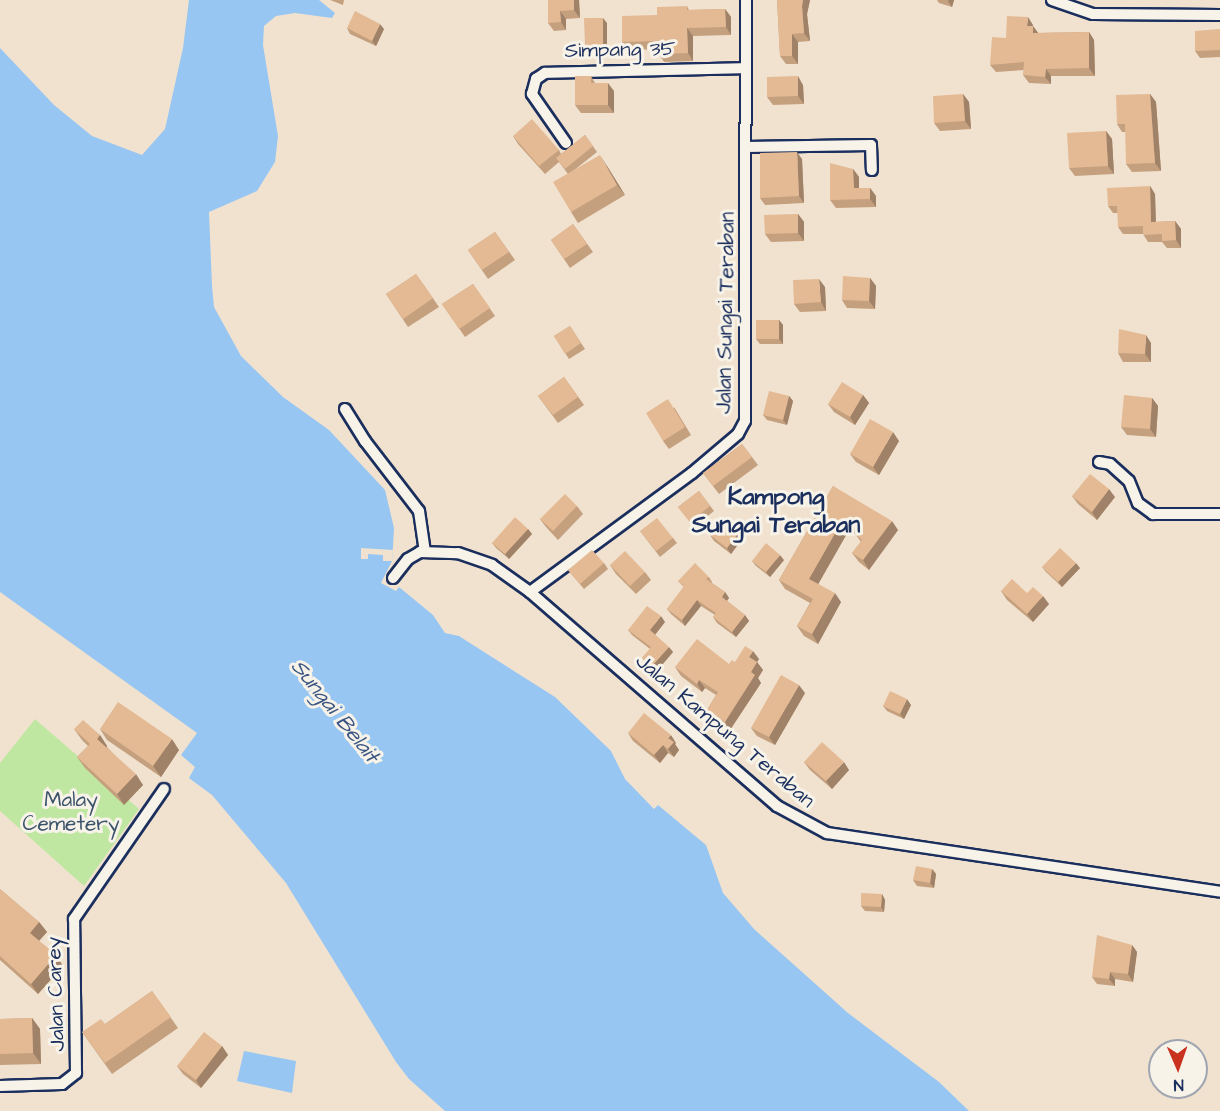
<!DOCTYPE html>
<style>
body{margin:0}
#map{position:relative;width:1220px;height:1111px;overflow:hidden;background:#f1e2cf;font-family:"Architects Daughter",sans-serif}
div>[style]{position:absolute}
.green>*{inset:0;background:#c0e7a2}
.water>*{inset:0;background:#98c6f2}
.pier>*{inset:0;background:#f1e2cf}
.roads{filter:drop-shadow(2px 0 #1b2f5e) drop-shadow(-2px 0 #1b2f5e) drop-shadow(0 2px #1b2f5e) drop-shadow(0 -2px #1b2f5e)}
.minor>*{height:10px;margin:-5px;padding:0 5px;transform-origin:5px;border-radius:5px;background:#f7f3e8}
.wall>*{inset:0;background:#c4a07f}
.shaded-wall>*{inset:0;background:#a08268}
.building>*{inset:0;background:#e4ba94}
span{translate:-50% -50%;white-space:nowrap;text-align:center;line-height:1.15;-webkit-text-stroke:6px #f7f3e8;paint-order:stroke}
.street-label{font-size:21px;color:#1b2f5e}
.park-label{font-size:21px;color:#3c546c}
.water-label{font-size:22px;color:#3a5583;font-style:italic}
.quarter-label{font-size:24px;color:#1b2f5e;font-weight:700}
.north{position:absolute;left:1148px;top:1039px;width:60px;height:60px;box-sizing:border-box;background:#f7f3e8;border:2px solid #9fa5b1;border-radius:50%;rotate:178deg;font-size:16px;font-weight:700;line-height:24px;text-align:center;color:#1b2f5e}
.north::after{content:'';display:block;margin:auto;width:21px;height:27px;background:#c8321e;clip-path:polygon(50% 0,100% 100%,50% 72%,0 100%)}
</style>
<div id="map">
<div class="green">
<div style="clip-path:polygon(35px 719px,139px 809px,84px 886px,0 811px,0 763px)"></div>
</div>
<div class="water">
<div style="clip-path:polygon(189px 0,319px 0,335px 13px,332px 18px,295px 13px,276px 16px,264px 26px,263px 45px,278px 136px,275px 162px,257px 191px,209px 212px,212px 286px,214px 307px,241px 356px,283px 397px,329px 430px,385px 490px,394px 528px,393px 546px,392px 561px,381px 583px,396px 591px,399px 587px,433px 615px,445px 633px,459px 636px,555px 697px,611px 751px,625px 779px,654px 809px,658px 805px,706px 845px,723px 893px,754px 929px,848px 1013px,939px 1082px,969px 1111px,445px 1111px,409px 1079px,396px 1062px,286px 883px,212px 795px,189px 778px,195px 767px,181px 755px,197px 733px,0 592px,0 48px,54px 105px,92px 136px,142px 155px,165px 129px,183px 48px)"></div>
<div style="clip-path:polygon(244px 1051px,296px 1061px,292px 1093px,237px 1081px)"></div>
</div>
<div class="pier">
<div style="clip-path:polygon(361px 548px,393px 550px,392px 561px,383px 561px,383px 555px,368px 554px,368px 559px,361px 559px)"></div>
</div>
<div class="roads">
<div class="minor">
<div style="left:1052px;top:0;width:43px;rotate:18.9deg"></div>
<div style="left:1093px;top:14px;width:127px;rotate:0.5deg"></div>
<div style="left:566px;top:143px;width:60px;rotate:-124.8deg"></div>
<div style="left:532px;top:94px;width:16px;rotate:-75deg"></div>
<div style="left:536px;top:79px;width:11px;rotate:-34deg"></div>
<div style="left:545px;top:73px;width:201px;rotate:-1.4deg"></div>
<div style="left:746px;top:147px;width:125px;rotate:-0.9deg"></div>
<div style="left:871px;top:145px;width:25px;rotate:88deg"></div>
<div style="left:345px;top:409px;width:38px;rotate:58deg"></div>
<div style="left:365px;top:441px;width:88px;rotate:52.4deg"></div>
<div style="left:419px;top:511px;width:41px;rotate:81.7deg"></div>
<div style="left:1099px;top:462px;width:11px;rotate:10deg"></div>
<div style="left:1110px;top:464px;width:25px;rotate:42deg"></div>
<div style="left:1129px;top:481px;width:24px;rotate:68deg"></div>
<div style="left:1138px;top:503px;width:19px;rotate:36deg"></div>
<div style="left:1153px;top:514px;width:67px"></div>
<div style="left:393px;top:578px;width:24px;rotate:-52deg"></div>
<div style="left:408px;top:559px;width:14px;rotate:-30deg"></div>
<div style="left:420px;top:552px;width:38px;rotate:2deg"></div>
<div style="left:458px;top:553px;width:36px;rotate:19deg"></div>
<div style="left:492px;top:565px;width:47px;rotate:35.4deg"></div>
<div style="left:530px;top:592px;width:327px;rotate:40.9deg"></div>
<div style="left:777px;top:806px;width:57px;rotate:28.4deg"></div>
<div style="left:827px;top:833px;width:397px;rotate:8.5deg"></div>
<div style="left:530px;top:592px;width:201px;rotate:-36.3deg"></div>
<div style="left:692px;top:473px;width:60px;rotate:-40.3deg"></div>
<div style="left:738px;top:434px;width:15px;rotate:-62deg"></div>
<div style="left:745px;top:421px;width:421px;rotate:-89.9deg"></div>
<div style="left:0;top:1086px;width:62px;rotate:-1.8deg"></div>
<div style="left:62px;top:1084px;width:18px;rotate:-38deg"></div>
<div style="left:76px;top:1073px;width:154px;rotate:-90.7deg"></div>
<div style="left:74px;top:919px;width:158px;rotate:-55.3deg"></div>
</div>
</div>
<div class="wall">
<div style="clip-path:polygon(330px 0,344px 0,343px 5px)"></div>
<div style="clip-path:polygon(548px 0,579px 0,580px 18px,566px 19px,566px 30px,554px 31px,548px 23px)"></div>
<div style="clip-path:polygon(777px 0,810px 0,807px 14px,810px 41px,798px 42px,798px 64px,786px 64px,780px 56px)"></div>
<div style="clip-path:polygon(937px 0,954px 0,952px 7px,939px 3px)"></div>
<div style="clip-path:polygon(687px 6px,689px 10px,725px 9px,731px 17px,731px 35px,693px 36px,693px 61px,664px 62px,659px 54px,658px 49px,628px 50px,622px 42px,657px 15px)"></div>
<div style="clip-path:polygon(607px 23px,607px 51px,588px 51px,585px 46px)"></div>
<div style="clip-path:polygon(1033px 25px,1033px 26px,1038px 33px,1089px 32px,1094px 40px,1095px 76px,1051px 76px,1051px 84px,1029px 83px,1023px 75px,1024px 70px,996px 72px,990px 65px,1006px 38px)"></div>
<div style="clip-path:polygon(347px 28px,384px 29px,376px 46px,350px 34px)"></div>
<div style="clip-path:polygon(1220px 29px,1220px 57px,1200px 58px,1195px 51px)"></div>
<div style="clip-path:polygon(591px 76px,595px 83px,614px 91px,614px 113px,581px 113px,575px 105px)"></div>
<div style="clip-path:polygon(803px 85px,804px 104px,773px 105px,767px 97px)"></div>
<div style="clip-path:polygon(963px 94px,969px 102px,971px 129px,940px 131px,934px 123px)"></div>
<div style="clip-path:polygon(1150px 94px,1156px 102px,1161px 171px,1132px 172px,1126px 164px,1126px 132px,1122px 132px,1117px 124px)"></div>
<div style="clip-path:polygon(1106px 131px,1112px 139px,1114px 174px,1075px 176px,1069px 168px)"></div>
<div style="clip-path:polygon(585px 135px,597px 152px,573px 171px,607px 166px,625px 195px,578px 223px,571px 212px,568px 174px,559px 162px,545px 174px,518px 144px,513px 136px,559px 150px,561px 154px)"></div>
<div style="clip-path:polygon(802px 159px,804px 203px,765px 205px,760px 198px)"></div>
<div style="clip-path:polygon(853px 169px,859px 177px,859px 188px,870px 188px,876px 196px,876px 207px,836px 208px,830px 200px)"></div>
<div style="clip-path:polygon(1150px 186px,1155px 194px,1156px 222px,1175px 221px,1181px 229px,1181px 248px,1167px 248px,1162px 242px,1148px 242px,1143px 234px,1123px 234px,1118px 227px,1118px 213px,1113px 213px,1108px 206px)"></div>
<div style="clip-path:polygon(798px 214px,804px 222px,804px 241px,771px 242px,765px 234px)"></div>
<div style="clip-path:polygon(573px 224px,593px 252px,570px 268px,551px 240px)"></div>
<div style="clip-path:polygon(495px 232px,515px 260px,488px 279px,468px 250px)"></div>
<div style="clip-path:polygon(416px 274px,439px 307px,408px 327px,386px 294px)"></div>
<div style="clip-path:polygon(870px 278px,876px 286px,875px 309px,847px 308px,842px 300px)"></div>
<div style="clip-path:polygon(473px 284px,495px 316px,465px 337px,442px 304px)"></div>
<div style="clip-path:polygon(825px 287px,826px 311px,800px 312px,794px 304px)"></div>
<div style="clip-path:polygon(779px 320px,783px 325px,783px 344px,760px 344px,756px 339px)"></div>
<div style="clip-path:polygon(570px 326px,585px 349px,569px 359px,554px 336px)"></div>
<div style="clip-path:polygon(1151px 343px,1151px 362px,1123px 362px,1118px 353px)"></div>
<div style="clip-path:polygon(564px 377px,584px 405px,558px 423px,538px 396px)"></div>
<div style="clip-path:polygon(863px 395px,869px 403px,855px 425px,834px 412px,828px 404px)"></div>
<div style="clip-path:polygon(789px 396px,793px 401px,787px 425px,767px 420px,763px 415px)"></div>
<div style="clip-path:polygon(1152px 398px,1158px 406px,1156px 437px,1127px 435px,1121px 427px)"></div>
<div style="clip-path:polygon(674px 407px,691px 435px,669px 449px,663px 441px)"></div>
<div style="clip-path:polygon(899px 441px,879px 475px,856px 462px,850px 454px)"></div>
<div style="clip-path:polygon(742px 444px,758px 465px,719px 494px,703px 473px)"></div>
<div style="clip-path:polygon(833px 486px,898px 530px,869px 570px,859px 562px,852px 553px,861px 542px,856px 535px,849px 530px,818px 584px,841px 602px,818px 644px,804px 636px,797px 626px,810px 603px,785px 589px,779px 580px)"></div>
<div style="clip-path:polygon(699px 491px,714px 511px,694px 527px,678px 507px)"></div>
<div style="clip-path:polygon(1072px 496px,1115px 497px,1097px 520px,1078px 504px)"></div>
<div style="clip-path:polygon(577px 506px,583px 514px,558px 540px,546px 527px,540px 519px)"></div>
<div style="clip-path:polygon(528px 529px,532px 534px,509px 559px,496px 548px,492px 543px)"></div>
<div style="clip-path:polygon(640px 531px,673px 538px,677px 543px,660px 557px)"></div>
<div style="clip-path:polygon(710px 535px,745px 535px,731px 554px,714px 541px)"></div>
<div style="clip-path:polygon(784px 560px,770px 577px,756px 566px,752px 561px)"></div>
<div style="clip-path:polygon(604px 563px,608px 569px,584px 589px,568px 570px)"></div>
<div style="clip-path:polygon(610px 565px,645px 572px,651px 580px,636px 594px,616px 574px)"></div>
<div style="clip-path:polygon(1042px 567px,1080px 568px,1062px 587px,1046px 572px)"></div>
<div style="clip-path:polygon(709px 577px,712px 582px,712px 583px,725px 592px,729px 598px,727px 601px,745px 615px,749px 621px,736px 637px,717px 623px,713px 617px,715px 615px,701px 606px,685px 626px,671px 614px,667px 609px,684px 587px,678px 581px)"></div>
<div style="clip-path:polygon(1001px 591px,1027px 593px,1049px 604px,1033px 622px,1007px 600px)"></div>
<div style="clip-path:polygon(665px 622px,655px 635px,673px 652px,656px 672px,646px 663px,642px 658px,650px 649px,632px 635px,628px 630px)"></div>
<div style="clip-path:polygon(759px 659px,757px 662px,763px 670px,758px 678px,761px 683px,730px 730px,712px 718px,707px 710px,716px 695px,705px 688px,702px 692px,681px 676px,675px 667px,729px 664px,735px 662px)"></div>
<div style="clip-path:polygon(805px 693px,775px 745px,757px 736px,751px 728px)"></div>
<div style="clip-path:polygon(911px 705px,904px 719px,887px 711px,883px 706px)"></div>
<div style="clip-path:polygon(74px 729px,100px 735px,107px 746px,107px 747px,143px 785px,124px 805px,85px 768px,77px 757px,88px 746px,82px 740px)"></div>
<div style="clip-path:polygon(100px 729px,179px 750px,161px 777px,107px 740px)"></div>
<div style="clip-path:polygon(628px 733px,676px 743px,675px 744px,679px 750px,674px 757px,668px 753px,660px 763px,633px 741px)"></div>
<div style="clip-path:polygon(804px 762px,849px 770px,832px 789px,810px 770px)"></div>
<div style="clip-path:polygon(932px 869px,936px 874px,934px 888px,917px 886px,913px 880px)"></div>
<div style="clip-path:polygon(0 889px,39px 922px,47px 932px,39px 941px,56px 955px,63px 966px,38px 994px,0 960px)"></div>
<div style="clip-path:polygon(882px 894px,885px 900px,884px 912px,865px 911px,861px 906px)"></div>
<div style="clip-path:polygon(1132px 945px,1137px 952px,1133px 982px,1115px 979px,1115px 986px,1097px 984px,1092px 977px)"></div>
<div style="clip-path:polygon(152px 991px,178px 1028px,112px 1074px,82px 1032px,105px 1024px)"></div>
<div style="clip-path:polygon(32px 1018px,40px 1029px,41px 1064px,0 1065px,0 1019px)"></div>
<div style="clip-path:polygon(222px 1046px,228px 1055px,201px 1088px,183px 1074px,177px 1066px)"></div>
</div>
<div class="shaded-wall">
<div style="clip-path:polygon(574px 0,579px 0,580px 18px,574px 10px)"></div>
<div style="clip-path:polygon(803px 0,810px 0,807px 14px,810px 41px,804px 33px,802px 6px)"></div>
<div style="clip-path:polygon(949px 0,954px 0,952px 7px,948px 1px)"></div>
<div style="clip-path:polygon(725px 9px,731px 17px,731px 35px,726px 27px)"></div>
<div style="clip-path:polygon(560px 11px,566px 19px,566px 30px,561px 22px)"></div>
<div style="clip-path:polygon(1028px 17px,1033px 25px,1033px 33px,1027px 26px)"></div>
<div style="clip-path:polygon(603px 18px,607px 23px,607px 51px,603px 46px)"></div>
<div style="clip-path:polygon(380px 24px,384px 29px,376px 46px,372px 41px)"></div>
<div style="clip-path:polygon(1033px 26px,1039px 34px,1033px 33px)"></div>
<div style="clip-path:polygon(687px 28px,693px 36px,693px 61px,688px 53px)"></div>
<div style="clip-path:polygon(1089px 32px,1094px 40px,1095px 76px,1089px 68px)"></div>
<div style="clip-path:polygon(792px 34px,798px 42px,798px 64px,792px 56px)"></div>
<div style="clip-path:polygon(1046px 69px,1051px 76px,1051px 84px,1045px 77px)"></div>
<div style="clip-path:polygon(798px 76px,803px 85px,804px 104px,798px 96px)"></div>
<div style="clip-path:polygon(608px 83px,614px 91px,614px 113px,608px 105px)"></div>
<div style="clip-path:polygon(963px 94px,969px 102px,971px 129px,965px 121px)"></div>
<div style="clip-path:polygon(1150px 94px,1156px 102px,1161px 171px,1155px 163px)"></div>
<div style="clip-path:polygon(1106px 131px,1112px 139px,1114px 174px,1108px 166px)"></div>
<div style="clip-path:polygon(797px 152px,802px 159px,804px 203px,799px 196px)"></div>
<div style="clip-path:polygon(600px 155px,607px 166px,625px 195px,617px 185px)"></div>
<div style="clip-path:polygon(853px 169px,859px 177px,859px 196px,854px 188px)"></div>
<div style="clip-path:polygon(1150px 186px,1155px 194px,1156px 230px,1151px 222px)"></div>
<div style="clip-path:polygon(870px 188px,876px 196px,876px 207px,870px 199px)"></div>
<div style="clip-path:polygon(798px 214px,804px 222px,804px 241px,798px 233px)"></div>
<div style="clip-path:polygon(1175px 221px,1181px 229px,1181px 248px,1176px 240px)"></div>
<div style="clip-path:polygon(870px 278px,876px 286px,875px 309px,869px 301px)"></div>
<div style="clip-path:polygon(819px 279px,825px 287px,826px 311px,821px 302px)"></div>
<div style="clip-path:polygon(779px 320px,783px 325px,783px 344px,779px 339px)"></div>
<div style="clip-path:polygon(1146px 335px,1151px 343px,1151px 362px,1145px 354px)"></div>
<div style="clip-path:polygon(863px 395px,869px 403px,855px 425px,850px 417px)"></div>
<div style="clip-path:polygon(789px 396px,793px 401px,787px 425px,783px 420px)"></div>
<div style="clip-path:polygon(1152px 398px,1158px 406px,1156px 437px,1150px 429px)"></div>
<div style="clip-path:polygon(893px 432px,899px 441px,879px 475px,873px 467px)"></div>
<div style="clip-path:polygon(1109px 489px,1115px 497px,1097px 520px,1092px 512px)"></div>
<div style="clip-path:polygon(842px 521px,849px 530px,816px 588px,809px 579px)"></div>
<div style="clip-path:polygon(892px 521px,898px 530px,869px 570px,863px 560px)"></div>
<div style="clip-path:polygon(528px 529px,532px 534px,509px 559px,505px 554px)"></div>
<div style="clip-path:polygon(741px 530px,745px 535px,731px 554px,727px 548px)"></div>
<div style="clip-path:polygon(780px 555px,784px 560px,770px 577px,766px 572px)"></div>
<div style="clip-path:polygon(1076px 563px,1080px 568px,1062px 587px,1058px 582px)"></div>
<div style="clip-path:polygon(725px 592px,729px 598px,725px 603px,722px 597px)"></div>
<div style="clip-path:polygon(835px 593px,841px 602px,818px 644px,812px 634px)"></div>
<div style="clip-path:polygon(1043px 596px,1049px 604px,1033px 622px,1027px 614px)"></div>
<div style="clip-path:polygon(697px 600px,701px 606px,685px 626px,682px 620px)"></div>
<div style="clip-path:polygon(745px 615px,749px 621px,736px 637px,732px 632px)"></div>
<div style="clip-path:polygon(661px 616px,665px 622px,654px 636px,650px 630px)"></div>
<div style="clip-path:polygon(669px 647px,673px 652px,656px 672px,652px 666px)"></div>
<div style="clip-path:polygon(753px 651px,759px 659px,755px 665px,749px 657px)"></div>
<div style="clip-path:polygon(757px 662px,763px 670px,758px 678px,761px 683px,730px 730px,725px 722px,751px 672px)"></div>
<div style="clip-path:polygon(699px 680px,705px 688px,702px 692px,697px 684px)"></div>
<div style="clip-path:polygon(799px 685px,805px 693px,775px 745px,769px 737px)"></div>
<div style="clip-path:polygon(907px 699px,911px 705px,904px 719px,900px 714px)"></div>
<div style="clip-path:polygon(100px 735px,107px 746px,105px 749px,97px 739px)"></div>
<div style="clip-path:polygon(671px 735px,676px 743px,675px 744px,679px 750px,674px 757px,668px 749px,668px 738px)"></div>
<div style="clip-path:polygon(172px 739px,179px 750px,161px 777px,153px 766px)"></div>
<div style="clip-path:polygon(663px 745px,668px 753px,660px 763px,654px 755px)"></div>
<div style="clip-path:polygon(844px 762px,849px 770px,832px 789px,826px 781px)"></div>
<div style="clip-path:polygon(136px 774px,143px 785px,124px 805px,117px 794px)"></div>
<div style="clip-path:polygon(932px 869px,936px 874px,934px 888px,930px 883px)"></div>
<div style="clip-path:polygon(882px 894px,885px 900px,884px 912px,881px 907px)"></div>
<div style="clip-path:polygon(39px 922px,47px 932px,37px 943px,30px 933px)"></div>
<div style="clip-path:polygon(1132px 945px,1137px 952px,1133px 982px,1128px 974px)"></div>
<div style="clip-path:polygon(56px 955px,63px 966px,38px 994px,31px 984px)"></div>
<div style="clip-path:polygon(1110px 972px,1115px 979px,1115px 986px,1109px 979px)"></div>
<div style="clip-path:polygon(32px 1018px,40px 1029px,41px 1064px,33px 1053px)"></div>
<div style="clip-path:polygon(222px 1046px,228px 1055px,201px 1088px,196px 1080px)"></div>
</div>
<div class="building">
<div style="clip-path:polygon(548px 0,574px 0,574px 10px,560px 11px,561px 22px,548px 23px)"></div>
<div style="clip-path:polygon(777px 0,803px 0,802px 6px,804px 33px,792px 34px,792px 56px,780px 56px)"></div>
<div style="clip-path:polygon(687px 6px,687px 10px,725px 9px,726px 27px,687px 28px,688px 53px,659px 54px,658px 41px,622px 42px,622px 16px,657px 15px,657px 7px)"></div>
<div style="clip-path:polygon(355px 11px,380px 24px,372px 41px,347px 28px)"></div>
<div style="clip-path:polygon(1007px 16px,1028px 17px,1027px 26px,1033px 26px,1033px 33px,1089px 32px,1089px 68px,1046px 69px,1045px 77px,1023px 75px,1024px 62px,990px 65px,992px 37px,1006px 38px)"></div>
<div style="clip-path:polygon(584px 18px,603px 18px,603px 46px,585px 46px)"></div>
<div style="clip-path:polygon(1220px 29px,1220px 50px,1195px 51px,1195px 31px)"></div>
<div style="clip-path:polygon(575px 76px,591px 76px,591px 83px,608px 83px,608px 105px,575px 105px)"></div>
<div style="clip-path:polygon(798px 76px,798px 96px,767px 97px,767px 77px)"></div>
<div style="clip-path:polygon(963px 94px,965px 121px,934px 123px,933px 96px)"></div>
<div style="clip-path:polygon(1150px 94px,1155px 163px,1126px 164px,1125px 124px,1117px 124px,1116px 95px)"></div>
<div style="clip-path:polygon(532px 119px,559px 150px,539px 166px,513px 136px)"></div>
<div style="clip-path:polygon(1106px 131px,1108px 166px,1069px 168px,1067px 133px)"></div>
<div style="clip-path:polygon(585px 135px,593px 146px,565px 169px,556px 158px)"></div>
<div style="clip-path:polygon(797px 152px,799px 196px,760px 198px,760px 153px)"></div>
<div style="clip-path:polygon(600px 155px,617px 185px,571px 212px,553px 182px)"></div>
<div style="clip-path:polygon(830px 163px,853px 169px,854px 188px,870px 188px,870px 199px,830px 200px)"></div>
<div style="clip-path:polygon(1150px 186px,1151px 222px,1175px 221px,1176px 240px,1162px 241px,1162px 234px,1143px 235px,1143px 226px,1118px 227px,1117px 206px,1108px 206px,1107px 188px)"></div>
<div style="clip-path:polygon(798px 214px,798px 233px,765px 234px,764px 215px)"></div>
<div style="clip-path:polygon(573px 224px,587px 244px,564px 259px,551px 240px)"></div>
<div style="clip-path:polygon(495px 232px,509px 252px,482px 270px,468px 250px)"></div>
<div style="clip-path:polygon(416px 274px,433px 298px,403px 319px,386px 294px)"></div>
<div style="clip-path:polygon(843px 276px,870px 278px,869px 301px,842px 300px)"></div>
<div style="clip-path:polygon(819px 279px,821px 302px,794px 304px,793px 280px)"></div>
<div style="clip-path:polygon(473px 284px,490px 308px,459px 329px,442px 304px)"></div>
<div style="clip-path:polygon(756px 320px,779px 320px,779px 339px,756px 339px)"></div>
<div style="clip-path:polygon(570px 326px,581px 343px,565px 354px,554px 336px)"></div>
<div style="clip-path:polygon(1119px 329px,1146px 335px,1145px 354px,1118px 353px)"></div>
<div style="clip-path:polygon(564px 377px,578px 397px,553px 415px,538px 396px)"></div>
<div style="clip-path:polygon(842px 382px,863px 395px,850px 417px,828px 404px)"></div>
<div style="clip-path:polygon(769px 391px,789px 396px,783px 420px,763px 415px)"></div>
<div style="clip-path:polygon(1124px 395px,1152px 398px,1150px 429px,1121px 427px)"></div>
<div style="clip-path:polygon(668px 399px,685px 427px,663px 441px,646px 413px)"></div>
<div style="clip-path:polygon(870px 419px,893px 432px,873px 467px,850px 454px)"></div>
<div style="clip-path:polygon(742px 444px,752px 457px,713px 486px,703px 473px)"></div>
<div style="clip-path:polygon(1090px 474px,1109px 489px,1092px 512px,1072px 496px)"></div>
<div style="clip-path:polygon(833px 486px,892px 521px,863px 560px,852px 553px,862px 540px,856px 535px,859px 531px,842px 521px,809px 579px,835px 593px,812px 634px,797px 626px,813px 599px,779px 580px)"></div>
<div style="clip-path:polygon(699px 491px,710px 506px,690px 522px,678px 507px)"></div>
<div style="clip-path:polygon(565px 494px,577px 506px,553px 531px,540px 519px)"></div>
<div style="clip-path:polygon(515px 517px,528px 529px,505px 554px,492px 543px)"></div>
<div style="clip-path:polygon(724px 517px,741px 530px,727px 548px,710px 535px)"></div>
<div style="clip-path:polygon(657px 518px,673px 538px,656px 551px,640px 531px)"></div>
<div style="clip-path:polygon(766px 543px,780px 555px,766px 572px,752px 561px)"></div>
<div style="clip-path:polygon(1060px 548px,1076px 563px,1058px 582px,1042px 567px)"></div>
<div style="clip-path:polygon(592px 550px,604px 563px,580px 584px,568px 570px)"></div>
<div style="clip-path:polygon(625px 551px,645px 572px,630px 586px,610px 565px)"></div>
<div style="clip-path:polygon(695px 563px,709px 577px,706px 579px,725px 592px,722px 597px,745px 615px,732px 632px,713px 617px,716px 613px,697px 600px,682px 620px,667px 609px,684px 586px,678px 581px)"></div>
<div style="clip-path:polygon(1012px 579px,1027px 593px,1033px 587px,1043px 596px,1027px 614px,1001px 591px)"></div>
<div style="clip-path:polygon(647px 606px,661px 616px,650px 630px,669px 647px,652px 666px,642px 658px,651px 647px,628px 630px)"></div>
<div style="clip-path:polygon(697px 639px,729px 664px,732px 660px,735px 662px,745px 646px,753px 651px,749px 657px,757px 662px,751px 672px,755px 675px,725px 722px,707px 710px,718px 692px,699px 680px,697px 684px,675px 667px)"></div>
<div style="clip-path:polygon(781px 675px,799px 685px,769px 737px,751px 728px)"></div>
<div style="clip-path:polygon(890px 691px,907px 699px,900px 714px,883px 706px)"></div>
<div style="clip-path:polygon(118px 702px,172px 739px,153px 766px,100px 729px)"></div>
<div style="clip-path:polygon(644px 713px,671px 735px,668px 738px,674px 742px,668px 749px,663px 745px,654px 755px,628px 733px)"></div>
<div style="clip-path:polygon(83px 720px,100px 735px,97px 739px,136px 774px,117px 794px,77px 757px,90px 744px,74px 729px)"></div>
<div style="clip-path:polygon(822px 742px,844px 762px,826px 781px,804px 762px)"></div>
<div style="clip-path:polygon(916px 866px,932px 869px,930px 883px,913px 880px)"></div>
<div style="clip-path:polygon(0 889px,39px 922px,30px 933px,56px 955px,31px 984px,0 956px)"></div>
<div style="clip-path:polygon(861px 893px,882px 894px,881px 907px,861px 906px)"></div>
<div style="clip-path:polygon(1097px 935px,1132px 945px,1128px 974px,1110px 972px,1109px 979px,1092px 977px)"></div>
<div style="clip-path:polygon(152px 991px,171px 1017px,105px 1063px,82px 1032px,101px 1019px,105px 1024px)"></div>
<div style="clip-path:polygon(32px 1018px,33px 1053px,0 1054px,0 1019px)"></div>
<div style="clip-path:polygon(204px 1032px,222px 1046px,196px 1080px,177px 1066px)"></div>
</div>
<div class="street-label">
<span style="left:620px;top:50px;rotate:-1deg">Simpang 35</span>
<span style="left:726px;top:313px;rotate:-89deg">Jalan Sungai Teraban</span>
<span style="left:725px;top:731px;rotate:40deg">Jalan Kampung Teraban</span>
<span style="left:56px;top:994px;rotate:-92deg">Jalan Carey</span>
</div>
<div class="park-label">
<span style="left:71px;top:812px">Malay<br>Cemetery</span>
</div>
<div class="water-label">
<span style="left:335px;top:711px;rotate:51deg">Sungai Belait</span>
</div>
<div class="quarter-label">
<span style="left:776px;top:512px">Kampong<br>Sungai Teraban</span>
</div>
<div class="north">N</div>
</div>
